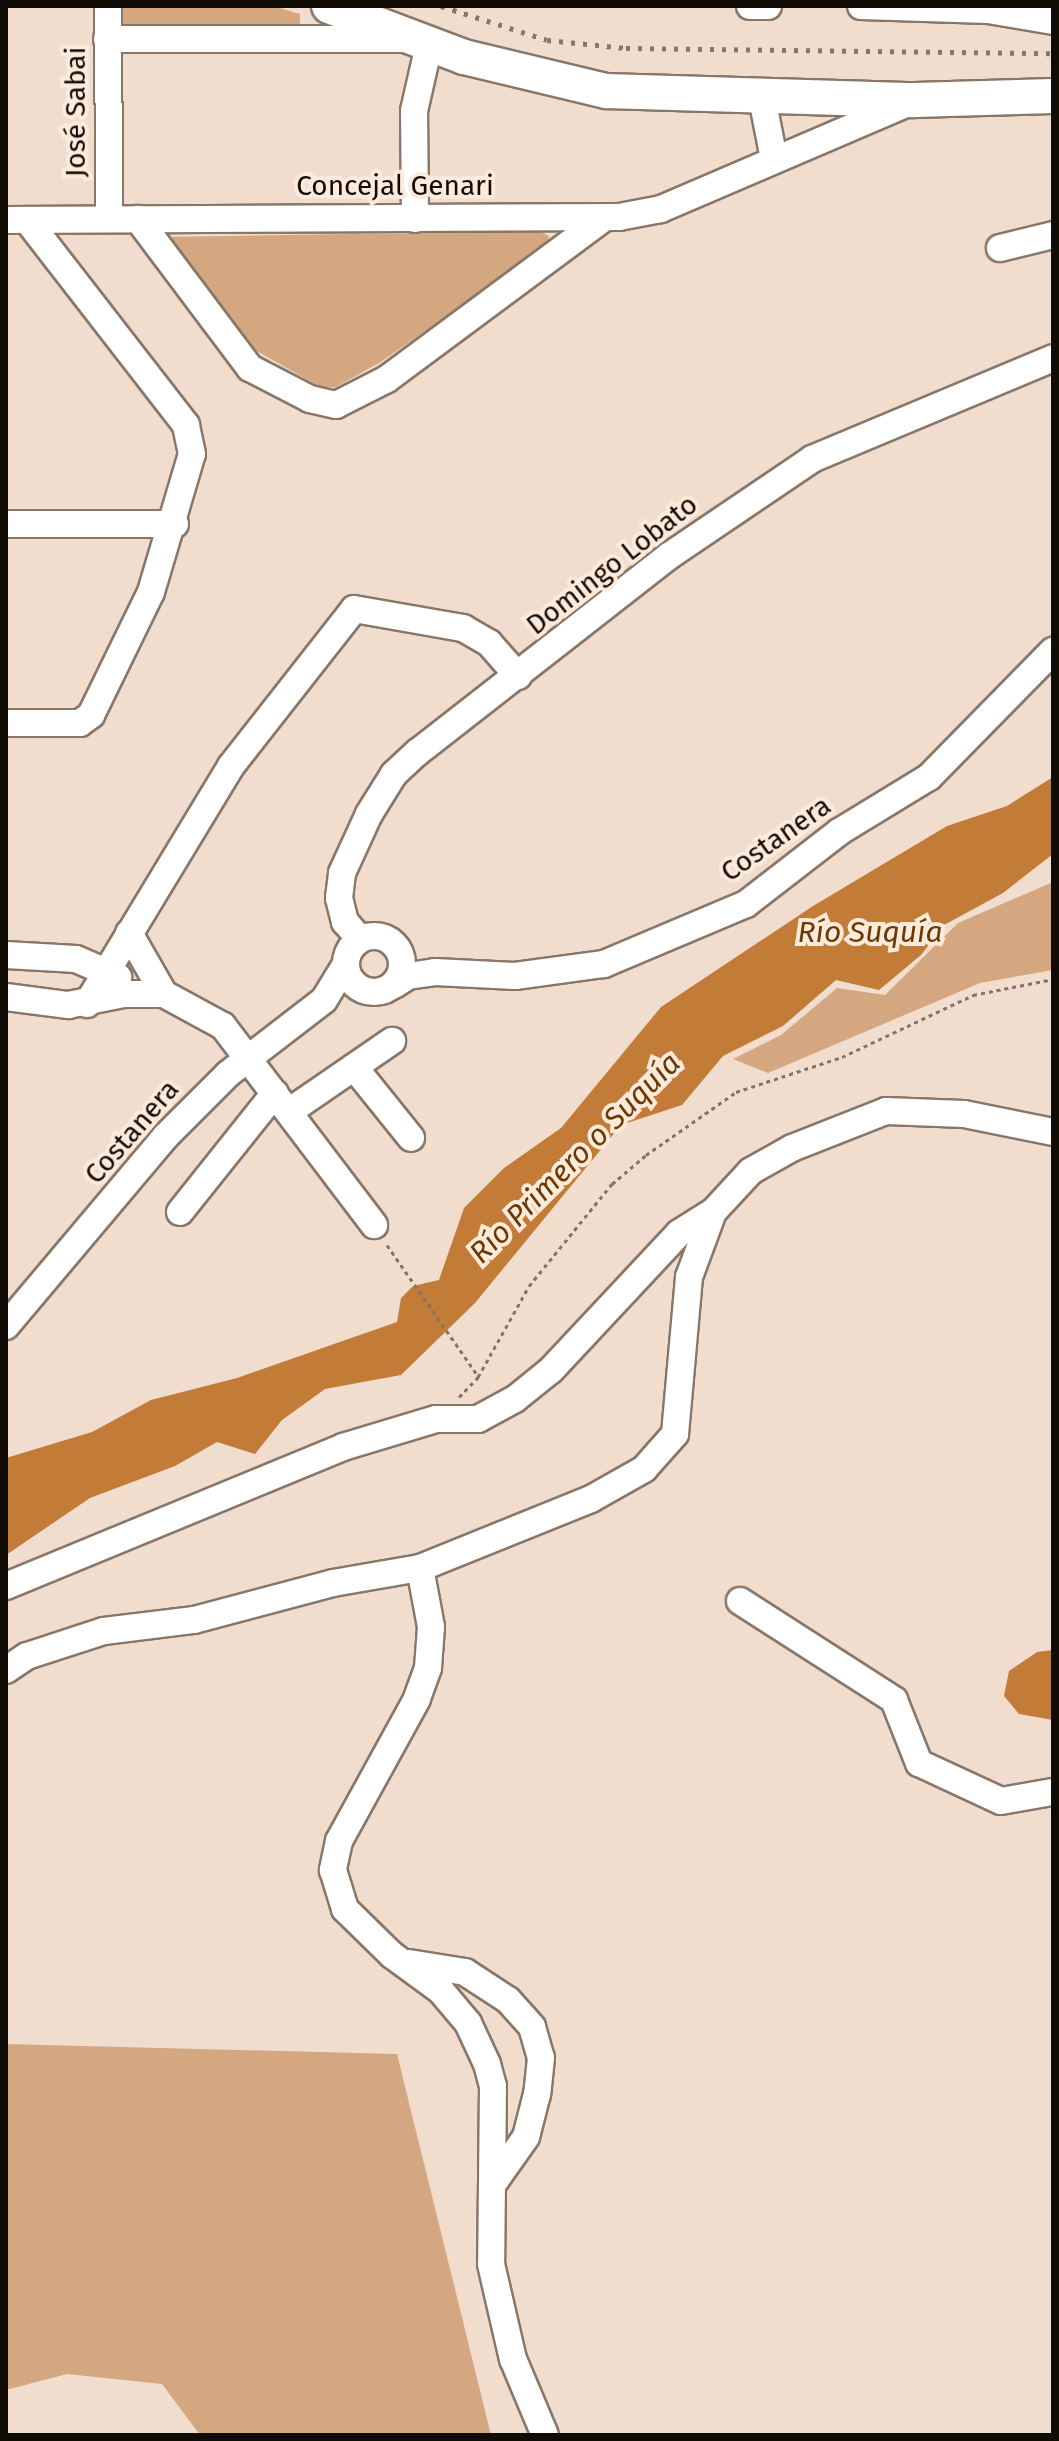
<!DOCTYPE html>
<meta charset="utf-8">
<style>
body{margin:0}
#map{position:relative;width:1059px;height:2441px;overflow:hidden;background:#f0ddce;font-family:"Fira Sans",sans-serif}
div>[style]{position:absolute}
.green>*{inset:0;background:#d5a780}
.water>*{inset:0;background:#c37b38}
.path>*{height:3px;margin-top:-1.5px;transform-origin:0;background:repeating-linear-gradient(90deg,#81746a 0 4px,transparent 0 8px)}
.roads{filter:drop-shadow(2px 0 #887769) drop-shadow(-2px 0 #887769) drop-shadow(0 2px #887769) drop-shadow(0 -2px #887769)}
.minor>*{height:26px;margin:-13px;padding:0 13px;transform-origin:13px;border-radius:13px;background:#fff}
.minor>.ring{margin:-13px;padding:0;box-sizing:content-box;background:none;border:26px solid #fff;border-radius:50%}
.major>*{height:34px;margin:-17px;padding:0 17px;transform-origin:17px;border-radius:17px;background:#fff}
.rail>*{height:5px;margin-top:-2.5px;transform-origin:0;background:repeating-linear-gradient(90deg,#84786d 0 4px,transparent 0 12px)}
span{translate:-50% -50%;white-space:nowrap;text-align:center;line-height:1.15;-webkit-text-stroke:8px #feeadb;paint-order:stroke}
.street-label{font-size:28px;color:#110b06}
.water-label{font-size:30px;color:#6a3a03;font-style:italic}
.frame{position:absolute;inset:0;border:8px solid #110b06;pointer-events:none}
</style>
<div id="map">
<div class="green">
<div style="clip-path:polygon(122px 6px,273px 6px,300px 14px,300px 28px,121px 28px)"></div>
<div style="clip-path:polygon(539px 231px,549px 236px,546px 248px,379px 363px,336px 387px,322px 388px,253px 349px,165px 237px)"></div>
<div style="clip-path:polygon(1053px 882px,1053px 970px,980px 983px,768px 1073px,733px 1059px,781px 1035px,837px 988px,885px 995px,958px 923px)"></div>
<div style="clip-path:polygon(6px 2044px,397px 2054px,491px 2435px,200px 2435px,162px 2384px,67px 2374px,6px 2390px)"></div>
</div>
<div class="water">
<div style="clip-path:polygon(1053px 777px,1053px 854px,1003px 893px,944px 925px,921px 955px,879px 990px,836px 980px,783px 1026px,723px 1056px,682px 1105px,621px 1125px,475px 1303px,401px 1375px,325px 1389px,282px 1420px,255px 1454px,217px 1442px,175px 1466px,90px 1498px,6px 1555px,6px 1458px,92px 1432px,151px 1400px,237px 1378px,397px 1322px,401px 1298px,413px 1286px,439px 1280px,464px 1208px,504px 1168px,561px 1128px,661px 1007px,813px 906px,947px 826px,1007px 806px)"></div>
<div style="clip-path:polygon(1053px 1650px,1053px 1720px,1019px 1714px,1004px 1696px,1009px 1671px,1037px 1652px)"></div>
</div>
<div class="path">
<div style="left:387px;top:1245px;width:160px;rotate:55.2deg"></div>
<div style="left:459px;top:1397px;width:28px;rotate:-46deg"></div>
<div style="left:478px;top:1377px;width:104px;rotate:-60.7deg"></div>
<div style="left:529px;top:1286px;width:132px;rotate:-50.9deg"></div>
<div style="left:612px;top:1184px;width:45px;rotate:-40.5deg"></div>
<div style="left:646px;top:1155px;width:110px;rotate:-35deg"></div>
<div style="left:736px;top:1092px;width:112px;rotate:-18.3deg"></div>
<div style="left:842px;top:1057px;width:145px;rotate:-25.3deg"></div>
<div style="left:973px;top:995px;width:82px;rotate:-11.3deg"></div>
</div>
<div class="roads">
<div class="minor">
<div style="left:108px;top:6px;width:212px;rotate:89.7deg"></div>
<div style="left:750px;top:6px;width:18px"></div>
<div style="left:861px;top:6px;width:127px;rotate:1.8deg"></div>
<div style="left:988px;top:10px;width:66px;rotate:9.6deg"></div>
<div style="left:107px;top:39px;width:296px"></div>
<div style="left:762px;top:98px;width:62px;rotate:78.9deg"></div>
<div style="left:138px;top:219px;width:186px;rotate:53.1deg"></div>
<div style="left:250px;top:368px;width:68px;rotate:27.3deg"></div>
<div style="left:310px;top:399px;width:27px;rotate:13deg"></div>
<div style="left:336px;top:405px;width:57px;rotate:-27deg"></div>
<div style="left:387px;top:379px;width:270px;rotate:-36.6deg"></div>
<div style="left:415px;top:219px;width:108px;rotate:-90.5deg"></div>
<div style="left:414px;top:111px;width:68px;rotate:-77.2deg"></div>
<div style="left:6px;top:220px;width:613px;rotate:-0.28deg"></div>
<div style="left:619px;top:217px;width:43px;rotate:-10.8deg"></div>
<div style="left:661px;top:209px;width:269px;rotate:-23.2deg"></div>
<div style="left:1000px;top:248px;width:55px;rotate:-13.8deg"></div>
<div style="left:6px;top:524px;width:169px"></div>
<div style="left:6px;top:723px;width:74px"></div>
<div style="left:80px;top:723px;width:14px;rotate:-36deg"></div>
<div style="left:91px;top:715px;width:137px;rotate:-64deg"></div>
<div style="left:151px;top:592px;width:144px;rotate:-73.5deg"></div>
<div style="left:192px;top:454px;width:30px;rotate:-102deg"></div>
<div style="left:186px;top:425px;width:259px;rotate:-127.8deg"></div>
<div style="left:129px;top:933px;width:70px;rotate:60.2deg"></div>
<div class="ring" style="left:346px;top:936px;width:30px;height:30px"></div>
<div style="left:360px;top:939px;width:23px;rotate:-131deg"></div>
<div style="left:345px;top:922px;width:25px;rotate:-104deg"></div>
<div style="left:339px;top:898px;width:25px;rotate:-83deg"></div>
<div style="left:342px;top:873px;width:65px;rotate:-65.4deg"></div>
<div style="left:369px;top:814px;width:47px;rotate:-58deg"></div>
<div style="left:394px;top:774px;width:33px;rotate:-43deg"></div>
<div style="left:418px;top:752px;width:318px;rotate:-38deg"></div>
<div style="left:669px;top:556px;width:173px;rotate:-34.1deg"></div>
<div style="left:812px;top:459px;width:261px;rotate:-22.7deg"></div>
<div style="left:6px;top:955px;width:70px;rotate:3.3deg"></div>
<div style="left:76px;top:959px;width:46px;rotate:23.2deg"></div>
<div style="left:394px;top:985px;width:17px;rotate:-33deg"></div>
<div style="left:408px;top:976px;width:27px;rotate:-8deg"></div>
<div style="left:435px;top:972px;width:80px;rotate:2.9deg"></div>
<div style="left:515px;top:976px;width:90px;rotate:-7.7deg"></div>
<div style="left:604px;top:964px;width:154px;rotate:-22.9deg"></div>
<div style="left:746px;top:904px;width:118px;rotate:-37.7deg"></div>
<div style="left:839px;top:832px;width:105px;rotate:-31.4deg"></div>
<div style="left:929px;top:777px;width:177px;rotate:-45.5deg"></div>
<div style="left:6px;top:997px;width:63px;rotate:7.4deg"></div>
<div style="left:68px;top:1005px;width:57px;rotate:-11.1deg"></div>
<div style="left:124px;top:994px;width:40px"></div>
<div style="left:164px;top:994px;width:67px;rotate:28.5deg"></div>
<div style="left:223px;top:1026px;width:250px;rotate:52.8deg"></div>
<div style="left:87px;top:1004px;width:278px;rotate:-58.8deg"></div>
<div style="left:231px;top:766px;width:199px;rotate:-51.9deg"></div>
<div style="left:354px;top:609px;width:111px;rotate:9.9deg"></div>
<div style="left:463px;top:628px;width:30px;rotate:30deg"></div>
<div style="left:489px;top:643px;width:44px;rotate:48.7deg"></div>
<div style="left:354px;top:1067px;width:91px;rotate:51.2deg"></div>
<div style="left:290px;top:1111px;width:124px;rotate:-34.5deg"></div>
<div style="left:180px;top:1212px;width:152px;rotate:-51.4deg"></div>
<div style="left:6px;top:1326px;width:247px;rotate:-49.9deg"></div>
<div style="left:165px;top:1137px;width:89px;rotate:-45deg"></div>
<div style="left:228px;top:1074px;width:121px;rotate:-37.6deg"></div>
<div style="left:324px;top:1000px;width:42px;rotate:-58.6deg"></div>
<div style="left:420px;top:1568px;width:60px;rotate:79.4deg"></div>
<div style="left:431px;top:1627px;width:41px;rotate:94.2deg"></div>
<div style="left:428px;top:1668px;width:33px;rotate:110deg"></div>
<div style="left:417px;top:1699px;width:162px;rotate:118.8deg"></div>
<div style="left:339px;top:1841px;width:30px;rotate:102deg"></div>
<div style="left:333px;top:1870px;width:41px;rotate:72.9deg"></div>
<div style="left:345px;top:1909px;width:66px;rotate:44.4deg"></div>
<div style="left:392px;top:1955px;width:61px;rotate:36.3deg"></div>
<div style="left:441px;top:1991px;width:42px;rotate:49.8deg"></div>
<div style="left:468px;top:2023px;width:45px;rotate:65.1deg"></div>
<div style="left:487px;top:2064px;width:23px;rotate:75deg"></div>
<div style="left:493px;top:2086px;width:178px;rotate:90.6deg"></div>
<div style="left:491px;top:2264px;width:98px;rotate:77deg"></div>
<div style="left:513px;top:2359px;width:82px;rotate:67.2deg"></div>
<div style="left:6px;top:1586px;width:365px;rotate:-22.4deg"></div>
<div style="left:343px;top:1447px;width:97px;rotate:-16.8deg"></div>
<div style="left:436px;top:1419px;width:42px"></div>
<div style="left:478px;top:1419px;width:42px;rotate:-28.4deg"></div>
<div style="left:515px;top:1399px;width:46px;rotate:-38.9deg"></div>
<div style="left:551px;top:1370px;width:187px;rotate:-46.9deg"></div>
<div style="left:679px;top:1233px;width:40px;rotate:-32deg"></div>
<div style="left:740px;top:1601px;width:183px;rotate:32.7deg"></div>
<div style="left:894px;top:1700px;width:68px;rotate:68.4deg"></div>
<div style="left:919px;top:1763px;width:90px;rotate:24.9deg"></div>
<div style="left:1001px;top:1801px;width:52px;rotate:-10deg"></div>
<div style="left:6px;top:1670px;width:25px;rotate:-34deg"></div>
<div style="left:27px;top:1656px;width:81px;rotate:-18deg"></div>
<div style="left:104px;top:1631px;width:91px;rotate:-7deg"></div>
<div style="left:194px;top:1620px;width:144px;rotate:-14.9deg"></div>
<div style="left:333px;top:1583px;width:88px;rotate:-9.8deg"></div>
<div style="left:420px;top:1568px;width:184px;rotate:-22deg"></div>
<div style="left:591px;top:1499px;width:61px;rotate:-29.5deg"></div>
<div style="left:644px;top:1469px;width:47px;rotate:-48.5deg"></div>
<div style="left:675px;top:1434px;width:158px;rotate:-84.9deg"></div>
<div style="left:689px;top:1277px;width:69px;rotate:-69.7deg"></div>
<div style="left:713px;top:1212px;width:56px;rotate:-47.2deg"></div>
<div style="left:751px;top:1171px;width:47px;rotate:-29.3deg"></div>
<div style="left:792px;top:1148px;width:101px;rotate:-21.5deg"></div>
<div style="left:886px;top:1111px;width:78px;rotate:2.2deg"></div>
<div style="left:964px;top:1114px;width:91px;rotate:11.4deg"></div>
<div style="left:409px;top:1963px;width:57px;rotate:9.1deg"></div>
<div style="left:465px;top:1972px;width:51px;rotate:33.1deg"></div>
<div style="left:508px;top:2000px;width:36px;rotate:48deg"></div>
<div style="left:532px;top:2027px;width:32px;rotate:74deg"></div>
<div style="left:541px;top:2058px;width:36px;rotate:96deg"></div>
<div style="left:537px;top:2094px;width:44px;rotate:104.3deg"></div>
<div style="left:526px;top:2137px;width:59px;rotate:125.3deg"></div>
</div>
<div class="major">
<div style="left:329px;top:6px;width:144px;rotate:20.7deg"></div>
<div style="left:464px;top:57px;width:146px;rotate:13.5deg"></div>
<div style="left:606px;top:91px;width:309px;rotate:1.7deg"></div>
<div style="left:915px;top:100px;width:138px;rotate:-1.7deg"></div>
</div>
</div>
<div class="rail">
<div style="left:441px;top:6px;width:111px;rotate:17.8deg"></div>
<div style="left:547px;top:40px;width:79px;rotate:5.8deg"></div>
<div style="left:626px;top:48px;width:427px;rotate:0.7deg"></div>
</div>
<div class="street-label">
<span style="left:76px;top:112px;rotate:-90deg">José Sabai</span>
<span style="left:395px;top:186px">Concejal Genari</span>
<span style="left:612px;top:565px;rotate:-38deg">Domingo Lobato</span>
<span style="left:776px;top:839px;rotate:-35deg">Costanera</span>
<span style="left:132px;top:1132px;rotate:-49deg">Costanera</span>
</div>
<div class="water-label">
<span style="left:870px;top:932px">Río Suquía</span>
<span style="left:575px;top:1158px;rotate:-45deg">Río Primero o Suquía</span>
</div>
<div class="frame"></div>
</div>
